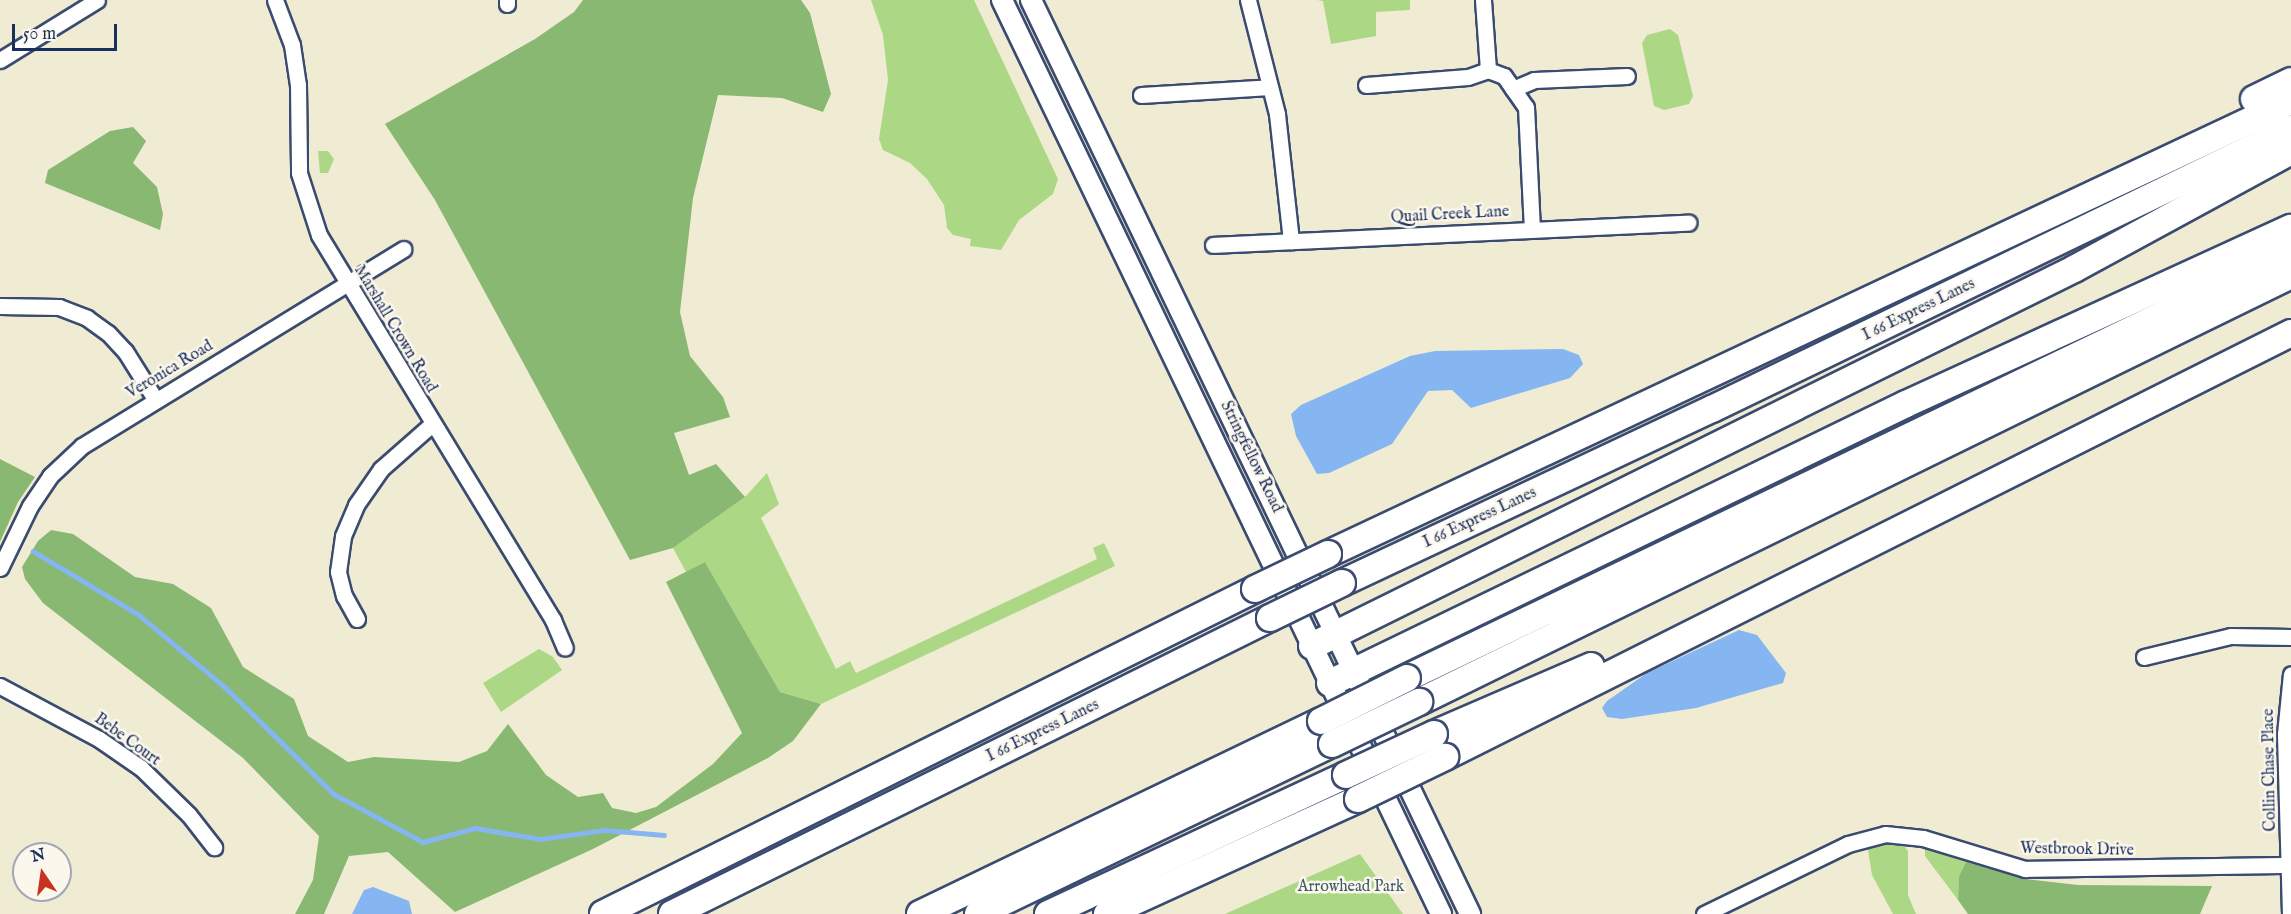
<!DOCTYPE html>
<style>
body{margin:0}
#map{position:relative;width:2291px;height:914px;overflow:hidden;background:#f0ebd3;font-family:"IM FELL English",serif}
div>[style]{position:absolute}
.green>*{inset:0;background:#acd885}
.forest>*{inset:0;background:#89b872}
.water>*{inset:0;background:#85b6f1}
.stream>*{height:4.5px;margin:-2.25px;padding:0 2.25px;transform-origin:2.25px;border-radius:2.25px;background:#85b6f1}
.roads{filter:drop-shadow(2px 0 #3b4b70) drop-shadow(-2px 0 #3b4b70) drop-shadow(0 2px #3b4b70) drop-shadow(0 -2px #3b4b70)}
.street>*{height:15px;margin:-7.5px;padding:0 7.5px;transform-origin:7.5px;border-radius:7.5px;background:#fff}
.secondary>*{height:20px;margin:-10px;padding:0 10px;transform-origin:10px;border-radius:10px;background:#fff}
.highway>*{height:26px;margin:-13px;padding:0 13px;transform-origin:13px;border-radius:13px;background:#fff}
.bridges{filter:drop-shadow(2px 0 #3b4b70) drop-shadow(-2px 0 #3b4b70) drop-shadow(0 2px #3b4b70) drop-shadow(0 -2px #3b4b70)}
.highway-bridge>*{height:26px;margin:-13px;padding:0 13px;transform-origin:13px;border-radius:13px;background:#fff}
span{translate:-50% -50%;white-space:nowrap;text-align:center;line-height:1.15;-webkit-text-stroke:5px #fbf7ec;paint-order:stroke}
.street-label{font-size:16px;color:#1b2f5e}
.park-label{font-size:16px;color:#3f5968}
.north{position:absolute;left:12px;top:842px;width:60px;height:60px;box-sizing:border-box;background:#fbf7ec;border:2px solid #a1a7b3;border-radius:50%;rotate:347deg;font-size:16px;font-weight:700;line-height:24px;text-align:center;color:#1b2f5e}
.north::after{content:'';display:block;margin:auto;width:21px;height:27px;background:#c8321e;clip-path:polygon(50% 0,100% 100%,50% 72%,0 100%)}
.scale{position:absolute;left:12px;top:24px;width:105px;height:27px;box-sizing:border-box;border:3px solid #1b2f5e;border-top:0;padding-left:8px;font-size:18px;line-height:21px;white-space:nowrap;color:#1b2f5e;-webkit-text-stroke:4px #fbf7ec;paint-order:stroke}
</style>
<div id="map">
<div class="green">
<div style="clip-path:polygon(871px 0,974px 0,1058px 179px,1053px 194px,1019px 220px,1001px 250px,970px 246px,971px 239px,953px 235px,947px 228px,944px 205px,927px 179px,910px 163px,883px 150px,879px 139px,888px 80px,883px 35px)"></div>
<div style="clip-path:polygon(1317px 0,1410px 0,1410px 10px,1376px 12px,1376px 36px,1331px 44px,1323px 1px)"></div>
<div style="clip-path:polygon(1670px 29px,1678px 35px,1693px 96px,1689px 104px,1664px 110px,1654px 106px,1642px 43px,1647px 35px)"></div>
<div style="clip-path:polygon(318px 151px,328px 151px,334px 159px,328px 173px,320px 173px)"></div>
<div style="clip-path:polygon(767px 473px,779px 504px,761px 518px,836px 669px,850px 661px,856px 673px,1097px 559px,1093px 548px,1104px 543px,1115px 566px,821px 704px,780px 692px,705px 562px,686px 572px,673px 548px,745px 497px)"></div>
<div style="clip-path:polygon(539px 649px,553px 657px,562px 670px,501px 712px,483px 683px)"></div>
<div style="clip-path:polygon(1886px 841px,1901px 842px,1908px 851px,1908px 895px,1916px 914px,1893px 914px,1872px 875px,1867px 844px)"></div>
<div style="clip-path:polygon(1925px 848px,1966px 862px,1959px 876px,1958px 900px,1925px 856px)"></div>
<div style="clip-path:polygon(1360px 854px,1403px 914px,1225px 914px)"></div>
</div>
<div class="forest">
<div style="clip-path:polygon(583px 0,801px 0,810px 13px,831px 94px,823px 112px,782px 98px,718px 95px,693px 198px,680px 312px,690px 356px,723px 397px,730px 417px,674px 433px,689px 475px,716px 464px,745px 497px,673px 548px,630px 560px,435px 200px,385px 124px,535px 39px,574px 12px)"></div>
<div style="clip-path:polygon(133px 127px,146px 141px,133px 163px,157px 187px,163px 214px,160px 230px,45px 183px,48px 170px,110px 131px)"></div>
<div style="clip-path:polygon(0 459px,35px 477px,18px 502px,0 542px)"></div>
<div style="clip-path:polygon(51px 530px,73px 534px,135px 577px,173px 584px,211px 608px,243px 667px,294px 699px,308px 736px,348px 762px,374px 757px,459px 762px,487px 751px,508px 724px,546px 775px,578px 797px,603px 793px,612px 808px,636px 813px,656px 807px,713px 764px,742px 733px,666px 582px,705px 562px,780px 692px,821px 704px,793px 741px,768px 758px,593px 849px,455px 912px,388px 852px,349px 856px,324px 914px,295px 914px,313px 880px,319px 836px,243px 758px,43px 603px,25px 579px,22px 567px,38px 541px)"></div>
<div style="clip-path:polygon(1966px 862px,2025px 879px,2078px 885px,2212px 886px,2200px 914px,1968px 914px,1958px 900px,1959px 876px)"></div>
</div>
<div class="water">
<div style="clip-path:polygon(1563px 349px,1579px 355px,1583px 364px,1570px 378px,1471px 408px,1452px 390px,1428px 391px,1392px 444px,1329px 473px,1317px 474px,1296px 436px,1291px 414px,1301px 405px,1410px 356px,1435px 351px)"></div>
<div style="clip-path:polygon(1739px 630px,1757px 635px,1786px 673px,1783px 683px,1696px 708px,1622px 719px,1607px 717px,1602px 708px,1607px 701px,1647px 673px)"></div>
<div style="clip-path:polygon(373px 887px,409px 901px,412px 914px,352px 914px,364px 890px)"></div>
</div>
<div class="stream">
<div style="left:33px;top:551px;width:122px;rotate:31deg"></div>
<div style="left:138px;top:614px;width:114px;rotate:40deg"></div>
<div style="left:225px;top:687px;width:153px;rotate:44.5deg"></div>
<div style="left:334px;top:794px;width:101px;rotate:28.3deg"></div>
<div style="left:423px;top:842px;width:54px;rotate:-15.1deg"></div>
<div style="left:475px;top:828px;width:66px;rotate:9.6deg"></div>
<div style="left:540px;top:839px;width:66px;rotate:-7.9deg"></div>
<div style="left:605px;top:830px;width:59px;rotate:4.8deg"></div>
</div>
<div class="roads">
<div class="street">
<div style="left:275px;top:0;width:48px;rotate:69.3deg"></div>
<div style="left:292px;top:45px;width:40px;rotate:81.5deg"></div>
<div style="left:298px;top:85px;width:88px;rotate:89.3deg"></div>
<div style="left:299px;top:173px;width:65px;rotate:72.1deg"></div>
<div style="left:319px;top:235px;width:451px;rotate:58.7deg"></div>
<div style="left:553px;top:620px;width:30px;rotate:67deg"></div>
<div style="left:1248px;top:0;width:118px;rotate:75.7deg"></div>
<div style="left:1277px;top:114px;width:128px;rotate:83.7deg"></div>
<div style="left:1483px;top:0;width:70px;rotate:85.9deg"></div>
<div style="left:1488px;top:70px;width:17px;rotate:21deg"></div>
<div style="left:1504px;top:76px;width:38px;rotate:55deg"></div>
<div style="left:1526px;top:107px;width:122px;rotate:87.2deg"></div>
<div style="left:507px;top:4px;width:4px;rotate:-90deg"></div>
<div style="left:0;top:60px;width:114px;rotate:-31.7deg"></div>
<div style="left:1366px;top:85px;width:102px;rotate:-4.5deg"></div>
<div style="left:1468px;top:77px;width:21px;rotate:-19deg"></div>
<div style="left:1513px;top:89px;width:23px;rotate:-23deg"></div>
<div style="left:1534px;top:80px;width:93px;rotate:-2.5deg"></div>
<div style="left:1141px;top:95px;width:129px;rotate:-3.5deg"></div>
<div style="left:1213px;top:245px;width:476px;rotate:-2.7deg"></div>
<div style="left:0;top:306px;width:59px;rotate:1deg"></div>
<div style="left:59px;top:307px;width:30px;rotate:21deg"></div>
<div style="left:87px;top:318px;width:26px;rotate:36deg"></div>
<div style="left:108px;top:333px;width:25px;rotate:47deg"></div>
<div style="left:125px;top:351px;width:57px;rotate:58deg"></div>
<div style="left:0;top:568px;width:69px;rotate:-64.2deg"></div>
<div style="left:30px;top:506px;width:36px;rotate:-56deg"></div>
<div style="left:50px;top:476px;width:44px;rotate:-43.2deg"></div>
<div style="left:82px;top:446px;width:377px;rotate:-31.5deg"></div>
<div style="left:357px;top:619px;width:26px;rotate:-119deg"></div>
<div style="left:344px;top:596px;width:25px;rotate:-104deg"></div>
<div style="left:338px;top:572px;width:36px;rotate:-82deg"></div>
<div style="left:343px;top:536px;width:34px;rotate:-67deg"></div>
<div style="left:356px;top:505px;width:44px;rotate:-55.2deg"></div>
<div style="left:381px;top:469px;width:68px;rotate:-41.4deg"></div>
<div style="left:2144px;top:657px;width:89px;rotate:-13.6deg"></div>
<div style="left:2231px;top:636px;width:60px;rotate:1deg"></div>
<div style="left:0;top:686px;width:112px;rotate:28.2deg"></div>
<div style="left:99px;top:739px;width:51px;rotate:34.6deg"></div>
<div style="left:141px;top:768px;width:67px;rotate:44.4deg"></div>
<div style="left:189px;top:815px;width:41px;rotate:52deg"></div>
<div style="left:1704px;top:914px;width:160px;rotate:-25.9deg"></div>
<div style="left:1848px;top:844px;width:38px;rotate:-15deg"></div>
<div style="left:1885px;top:834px;width:38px;rotate:6deg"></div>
<div style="left:1923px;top:838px;width:107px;rotate:16.9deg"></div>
<div style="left:2025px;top:869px;width:266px;rotate:-0.9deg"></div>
<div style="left:2290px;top:914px;width:180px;rotate:-91.6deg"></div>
<div style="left:2285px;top:734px;width:60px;rotate:-84.3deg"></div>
</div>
<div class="secondary">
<div style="left:1002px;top:0;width:1014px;rotate:64.34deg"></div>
<div style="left:1031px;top:0;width:1014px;rotate:64.34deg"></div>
</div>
<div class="highway">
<div style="left:2254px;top:99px;width:41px;rotate:-25.9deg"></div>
<div style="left:1328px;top:554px;width:1064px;rotate:-25.19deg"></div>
<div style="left:1342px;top:583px;width:409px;rotate:-25.2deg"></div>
<div style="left:1712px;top:409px;width:643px;rotate:-25.81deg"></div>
<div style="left:1312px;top:646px;width:850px;rotate:-26.32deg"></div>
<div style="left:2074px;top:269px;width:247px;rotate:-28.5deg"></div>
<div style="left:1407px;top:678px;width:981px;rotate:-25.68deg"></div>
<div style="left:1330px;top:683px;width:640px;rotate:-25.84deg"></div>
<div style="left:1906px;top:404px;width:423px;rotate:-24.6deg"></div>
<div style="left:1419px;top:702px;width:971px;rotate:-26.09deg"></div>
<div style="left:1434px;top:734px;width:171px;rotate:-23.4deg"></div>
<div style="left:1445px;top:757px;width:946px;rotate:-26.62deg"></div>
<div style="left:603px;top:914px;width:729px;rotate:-26.49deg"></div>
<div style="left:672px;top:914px;width:667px;rotate:-26.33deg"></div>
<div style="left:920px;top:914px;width:445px;rotate:-25.7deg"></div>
<div style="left:978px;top:914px;width:393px;rotate:-25.7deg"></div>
<div style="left:1048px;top:914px;width:329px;rotate:-25deg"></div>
<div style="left:1107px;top:914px;width:276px;rotate:-24.6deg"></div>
</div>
</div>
<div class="bridges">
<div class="highway-bridge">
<div style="left:1255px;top:589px;width:81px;rotate:-25.6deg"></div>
<div style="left:1270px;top:618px;width:80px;rotate:-25.9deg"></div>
<div style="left:1321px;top:721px;width:96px;rotate:-26.6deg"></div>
<div style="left:1332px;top:744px;width:97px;rotate:-25.8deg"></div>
<div style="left:1346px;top:775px;width:97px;rotate:-25deg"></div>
<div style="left:1358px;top:799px;width:97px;rotate:-25.8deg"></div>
</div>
</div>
<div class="street-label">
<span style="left:1450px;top:215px;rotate:-3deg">Quail Creek Lane</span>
<span style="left:1919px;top:310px;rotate:-26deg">I 66 Express Lanes</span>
<span style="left:395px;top:329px;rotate:59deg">Marshall Crown Road</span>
<span style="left:170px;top:370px;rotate:-31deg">Veronica Road</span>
<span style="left:1251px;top:457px;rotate:64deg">Stringfellow Road</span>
<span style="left:1480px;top:518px;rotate:-25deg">I 66 Express Lanes</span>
<span style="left:1043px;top:731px;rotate:-26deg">I 66 Express Lanes</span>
<span style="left:127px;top:740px;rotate:36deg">Bebe Court</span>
<span style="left:2270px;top:770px;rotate:-91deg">Collin Chase Place</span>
<span style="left:2077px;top:850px;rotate:1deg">Westbrook Drive</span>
</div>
<div class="park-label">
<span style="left:1351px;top:887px">Arrowhead Park</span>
</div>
<div class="north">N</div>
<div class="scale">50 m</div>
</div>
